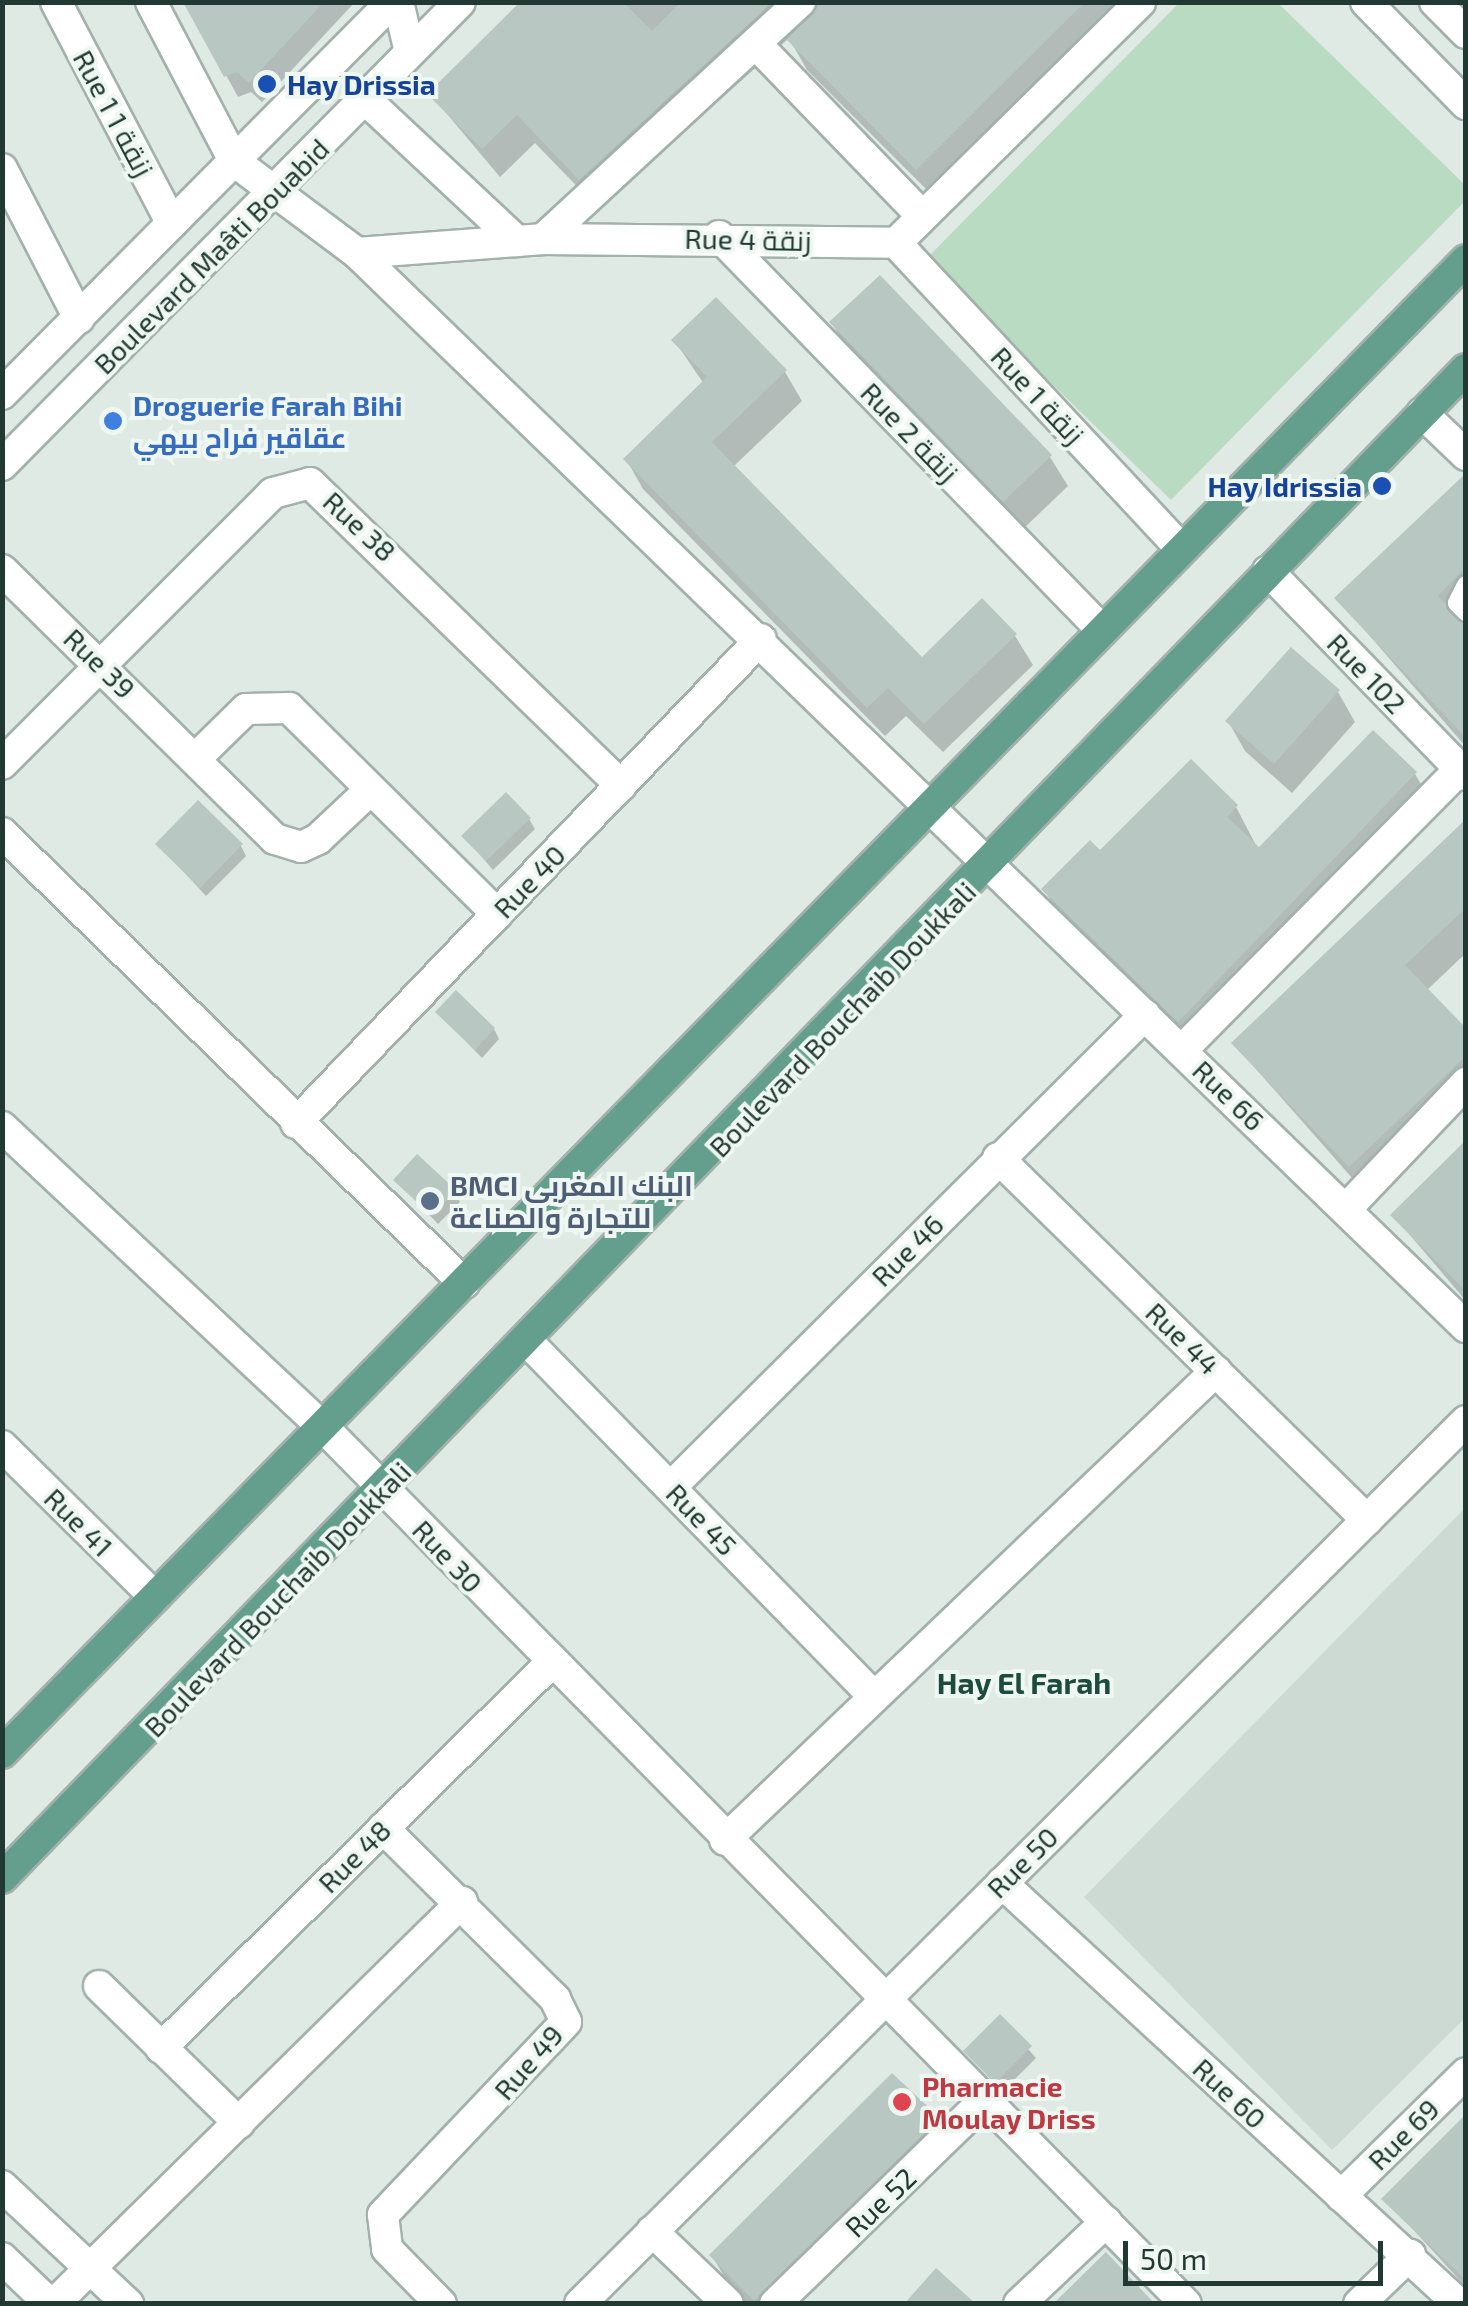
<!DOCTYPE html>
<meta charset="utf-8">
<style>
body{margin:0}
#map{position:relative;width:1468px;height:2306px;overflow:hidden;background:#dfeae5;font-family:"Exo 2",Cairo,sans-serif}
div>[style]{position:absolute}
.built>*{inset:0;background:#cddad4}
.green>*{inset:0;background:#b8dbc1}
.shadow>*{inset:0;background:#0003}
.building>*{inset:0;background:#b8c7c1}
.roads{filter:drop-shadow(2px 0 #a2b1ac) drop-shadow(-2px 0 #a2b1ac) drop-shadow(0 2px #a2b1ac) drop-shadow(0 -2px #a2b1ac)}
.service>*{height:18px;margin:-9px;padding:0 9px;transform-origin:9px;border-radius:9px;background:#fff}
.minor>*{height:30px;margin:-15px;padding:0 15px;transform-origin:15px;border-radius:15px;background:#fff}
.tertiary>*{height:30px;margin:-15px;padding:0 15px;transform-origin:15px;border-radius:15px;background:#fff}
.primary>*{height:30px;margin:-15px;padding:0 15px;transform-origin:15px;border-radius:15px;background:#649f8e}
.dots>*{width:28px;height:28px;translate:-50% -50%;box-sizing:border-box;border:5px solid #eff7f3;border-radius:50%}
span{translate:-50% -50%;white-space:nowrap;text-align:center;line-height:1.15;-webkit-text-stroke:8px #eff7f3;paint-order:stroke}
.transit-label{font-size:28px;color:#164399;font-weight:700}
.left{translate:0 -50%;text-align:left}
.right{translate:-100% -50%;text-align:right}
.street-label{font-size:28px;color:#213932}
.shop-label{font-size:28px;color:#366cbe;font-weight:700}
.service-label{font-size:28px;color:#4e5e75;font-weight:700}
.health-label{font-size:28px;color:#be3a42;font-weight:700}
.neighbourhood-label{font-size:30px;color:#1d4b3e;font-weight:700}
.frame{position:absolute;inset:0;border:5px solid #213932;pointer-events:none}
.scale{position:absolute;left:1123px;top:2241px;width:260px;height:45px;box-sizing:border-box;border:5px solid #213932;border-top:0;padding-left:12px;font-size:30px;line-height:35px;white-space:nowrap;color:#213932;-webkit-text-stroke:8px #eff7f3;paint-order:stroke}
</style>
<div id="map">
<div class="built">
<div style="clip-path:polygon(1465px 1508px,1465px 2018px,1332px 2150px,1084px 1897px)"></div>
</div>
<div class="green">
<div style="clip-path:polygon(1179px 3px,1278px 3px,1465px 185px,1465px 201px,1171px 500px,925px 260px)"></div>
</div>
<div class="shadow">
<div style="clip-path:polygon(186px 2px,355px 2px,262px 102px,251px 92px,238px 97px)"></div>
<div style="clip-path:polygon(525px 2px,1127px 2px,935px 198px,807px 70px,790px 40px,815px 15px,598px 208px,535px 143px,500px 177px,431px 95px)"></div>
<div style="clip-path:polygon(880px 278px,1050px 457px,1068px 486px,1022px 530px,849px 353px,832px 323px)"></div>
<div style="clip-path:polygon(674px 340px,785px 372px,802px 401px,733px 467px,922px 660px,982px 601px,1015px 636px,1033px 665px,943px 752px,906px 716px,885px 736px,643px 489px,626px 459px,704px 384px)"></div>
<div style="clip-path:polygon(1466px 486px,1466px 747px,1337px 598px)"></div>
<div style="clip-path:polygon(1338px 692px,1355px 722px,1292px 793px,1245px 751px,1228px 721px)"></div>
<div style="clip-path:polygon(1415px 774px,1432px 803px,1196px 1050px,1061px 919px,1044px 889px,1100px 853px,1236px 807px,1259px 851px)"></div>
<div style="clip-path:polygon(529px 819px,535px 829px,493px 870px,464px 836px)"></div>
<div style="clip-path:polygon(1466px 822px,1466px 953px,1426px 991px,1466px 1031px,1466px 1101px,1367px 1195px,1234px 1044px)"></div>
<div style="clip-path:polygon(158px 844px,241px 846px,246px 856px,206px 896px)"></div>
<div style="clip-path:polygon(438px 1013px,494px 1029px,499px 1039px,482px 1058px)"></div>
<div style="clip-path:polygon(1466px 1144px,1466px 1301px,1393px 1215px)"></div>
<div style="clip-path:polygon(396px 1180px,454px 1192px,460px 1202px,438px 1224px)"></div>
<div style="clip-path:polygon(1000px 2017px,1036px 2058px,1002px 2092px,966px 2051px)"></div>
<div style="clip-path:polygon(938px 2119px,955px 2149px,798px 2304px,747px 2304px,730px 2286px,712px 2256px)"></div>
<div style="clip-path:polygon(1466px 2120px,1466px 2287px,1385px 2199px)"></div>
</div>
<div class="building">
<div style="clip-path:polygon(183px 2px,324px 2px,249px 83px,237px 72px,224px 77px)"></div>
<div style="clip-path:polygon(520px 2px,623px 2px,652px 31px,681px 2px,772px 2px,579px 180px,517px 115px,482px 149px,427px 94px)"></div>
<div style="clip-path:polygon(818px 2px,1085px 2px,916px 170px,787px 40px)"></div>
<div style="clip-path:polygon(880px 275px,1052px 455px,1003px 502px,829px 322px)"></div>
<div style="clip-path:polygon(716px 297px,787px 370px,712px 442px,922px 657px,982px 598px,1017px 634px,924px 724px,888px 688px,867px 708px,623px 459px,707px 377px,671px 340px)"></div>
<div style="clip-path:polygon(1466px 473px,1466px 567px,1438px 596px,1466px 626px,1466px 738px,1334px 598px)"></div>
<div style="clip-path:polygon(1291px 647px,1340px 690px,1274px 764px,1225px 721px)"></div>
<div style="clip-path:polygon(1373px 730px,1417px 772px,1178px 1022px,1041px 889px,1090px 840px,1100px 850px,1191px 759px,1238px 805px,1227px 817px,1259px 847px)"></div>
<div style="clip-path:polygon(506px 792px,531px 818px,486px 861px,461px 836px)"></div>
<div style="clip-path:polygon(198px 800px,243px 844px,200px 888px,155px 844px)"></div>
<div style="clip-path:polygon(1466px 819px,1466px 908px,1405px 965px,1466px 1028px,1466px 1056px,1349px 1167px,1231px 1043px)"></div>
<div style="clip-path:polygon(456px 990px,495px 1028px,475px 1050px,435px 1012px)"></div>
<div style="clip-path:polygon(1466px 1140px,1466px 1291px,1390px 1215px)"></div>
<div style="clip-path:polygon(417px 1154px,456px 1190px,432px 1216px,393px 1180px)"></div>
<div style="clip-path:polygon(1000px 2014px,1032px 2046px,995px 2083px,963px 2051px)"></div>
<div style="clip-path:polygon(892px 2073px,940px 2118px,754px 2301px,709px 2255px)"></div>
<div style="clip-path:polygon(1466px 2114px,1466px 2280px,1381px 2199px)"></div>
<div style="clip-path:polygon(1106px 2252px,1155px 2304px,1053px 2304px)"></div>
<div style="clip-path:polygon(936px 2268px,976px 2304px,904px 2304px)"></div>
</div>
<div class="roads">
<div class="service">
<div style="left:1466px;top:585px;width:20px;rotate:117deg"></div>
<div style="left:1457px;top:603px;width:13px;rotate:45deg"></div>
</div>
<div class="minor">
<div style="left:56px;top:2px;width:250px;rotate:62.4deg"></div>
<div style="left:151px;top:2px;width:179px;rotate:62.4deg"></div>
<div style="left:234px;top:161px;width:154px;rotate:36.8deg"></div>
<div style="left:357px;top:253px;width:187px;rotate:-4.3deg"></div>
<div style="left:543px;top:239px;width:353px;rotate:0.6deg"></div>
<div style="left:896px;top:243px;width:343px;rotate:-44.6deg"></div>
<div style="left:398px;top:2px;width:51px;rotate:76.5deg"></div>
<div style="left:758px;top:46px;width:236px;rotate:46deg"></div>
<div style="left:365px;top:99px;width:208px;rotate:43.1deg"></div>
<div style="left:2px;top:169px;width:168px;rotate:62.7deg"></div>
<div style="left:719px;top:236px;width:547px;rotate:45.82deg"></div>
<div style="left:543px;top:239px;width:350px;rotate:-42.7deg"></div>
<div style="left:896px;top:243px;width:417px;rotate:47deg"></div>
<div style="left:357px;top:253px;width:1544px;rotate:44.08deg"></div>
<div style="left:1422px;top:413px;width:61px;rotate:43.7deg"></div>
<div style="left:2px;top:570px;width:383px;rotate:44.6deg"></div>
<div style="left:275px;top:839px;width:27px;rotate:17deg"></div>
<div style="left:301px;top:847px;width:19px;rotate:-25deg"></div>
<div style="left:318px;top:839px;width:71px;rotate:-43.3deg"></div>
<div style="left:1268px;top:571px;width:284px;rotate:45.9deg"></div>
<div style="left:196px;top:758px;width:70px;rotate:-44.4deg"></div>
<div style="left:246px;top:709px;width:43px;rotate:-1.3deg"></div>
<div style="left:289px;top:708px;width:293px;rotate:44.7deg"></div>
<div style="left:2px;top:764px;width:383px;rotate:-45deg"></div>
<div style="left:273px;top:493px;width:38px;rotate:-15deg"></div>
<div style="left:310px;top:483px;width:434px;rotate:44.2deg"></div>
<div style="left:2px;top:833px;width:645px;rotate:44.25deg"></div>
<div style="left:1182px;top:1050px;width:395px;rotate:-45.3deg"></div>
<div style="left:296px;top:1123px;width:671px;rotate:-46.15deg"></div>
<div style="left:2px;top:1127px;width:439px;rotate:43.1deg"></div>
<div style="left:323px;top:1427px;width:1230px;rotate:45.46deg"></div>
<div style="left:998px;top:1158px;width:517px;rotate:44.45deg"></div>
<div style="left:1347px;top:1208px;width:173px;rotate:-46.4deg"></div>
<div style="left:528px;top:1342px;width:495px;rotate:45.7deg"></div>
<div style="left:2px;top:1446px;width:215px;rotate:44.6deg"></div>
<div style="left:671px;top:1487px;width:669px;rotate:-44.88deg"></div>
<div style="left:383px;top:1828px;width:243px;rotate:44.8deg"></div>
<div style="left:555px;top:1999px;width:25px;rotate:64deg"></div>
<div style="left:566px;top:2022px;width:266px;rotate:133.5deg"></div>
<div style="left:383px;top:2215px;width:34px;rotate:83deg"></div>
<div style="left:387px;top:2249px;width:77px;rotate:45.5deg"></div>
<div style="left:725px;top:1840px;width:679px;rotate:-43.69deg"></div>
<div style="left:1002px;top:1883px;width:621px;rotate:42.65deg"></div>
<div style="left:99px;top:1986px;width:196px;rotate:44.4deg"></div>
<div style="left:161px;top:2048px;width:547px;rotate:-44.63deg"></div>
<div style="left:2px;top:2186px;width:173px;rotate:43.1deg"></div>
<div style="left:1341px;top:2196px;width:175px;rotate:-44.5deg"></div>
<div style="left:652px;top:2231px;width:105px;rotate:43.8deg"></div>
<div style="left:2px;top:2258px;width:66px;rotate:43.8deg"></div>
<div style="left:54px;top:2304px;width:573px;rotate:-44.58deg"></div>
<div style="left:580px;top:2304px;width:1251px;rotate:-44.9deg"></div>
<div style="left:775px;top:2304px;width:291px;rotate:-44.2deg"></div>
<div style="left:1019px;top:2304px;width:120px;rotate:-43.3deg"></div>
<div style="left:1359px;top:2304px;width:71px;rotate:-43.9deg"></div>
</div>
<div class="tertiary">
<div style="left:1366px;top:2px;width:143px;rotate:45.6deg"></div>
<div style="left:1435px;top:2px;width:44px;rotate:45deg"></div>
<div style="left:2px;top:394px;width:553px;rotate:-45.15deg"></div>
<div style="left:2px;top:465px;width:651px;rotate:-45.31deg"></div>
</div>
<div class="primary">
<div style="left:2px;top:1753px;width:2091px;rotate:-45.56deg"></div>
<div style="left:2px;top:1878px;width:2102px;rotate:-45.87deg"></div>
</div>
</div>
<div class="dots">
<div style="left:267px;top:84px;background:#1a4fb4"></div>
<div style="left:113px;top:421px;background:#3f7fe0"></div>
<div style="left:1382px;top:486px;background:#1a4fb4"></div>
<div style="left:430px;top:1201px;background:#5c6f8a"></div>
<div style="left:902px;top:2102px;background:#e0444e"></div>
</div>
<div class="transit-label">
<span class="left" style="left:287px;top:84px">Hay Drissia</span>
<span class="right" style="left:1362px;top:486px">Hay Idrissia</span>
</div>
<div class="street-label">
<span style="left:114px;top:113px;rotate:62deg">Rue 1 زنقة 1</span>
<span style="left:748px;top:239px;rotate:1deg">Rue 4 زنقة</span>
<span style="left:211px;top:256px;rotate:-45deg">Boulevard Maâti Bouabid</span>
<span style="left:1038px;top:395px;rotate:47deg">Rue 1 زنقة</span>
<span style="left:910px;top:432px;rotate:46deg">Rue 2 زنقة</span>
<span style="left:360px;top:526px;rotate:43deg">Rue 38</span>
<span style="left:100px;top:663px;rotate:44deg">Rue 39</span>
<span style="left:1367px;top:673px;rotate:46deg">Rue 102</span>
<span style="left:529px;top:881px;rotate:-46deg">Rue 40</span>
<span style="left:842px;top:1019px;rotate:-46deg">Boulevard Bouchaib Doukkali</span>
<span style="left:1229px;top:1095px;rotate:44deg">Rue 66</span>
<span style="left:907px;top:1250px;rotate:-45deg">Rue 46</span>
<span style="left:1183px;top:1338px;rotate:44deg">Rue 44</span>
<span style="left:702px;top:1519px;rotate:46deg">Rue 45</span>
<span style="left:79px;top:1522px;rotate:45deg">Rue 41</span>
<span style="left:448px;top:1556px;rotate:47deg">Rue 30</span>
<span style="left:277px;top:1599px;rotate:-46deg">Boulevard Bouchaib Doukkali</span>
<span style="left:354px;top:1856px;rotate:-45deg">Rue 48</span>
<span style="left:1022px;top:1862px;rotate:-45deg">Rue 50</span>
<span style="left:528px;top:2062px;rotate:-49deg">Rue 49</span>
<span style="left:1230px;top:2093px;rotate:43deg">Rue 60</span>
<span style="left:1403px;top:2134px;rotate:-45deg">Rue 69</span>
<span style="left:880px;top:2202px;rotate:-44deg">Rue 52</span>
</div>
<div class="shop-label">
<span class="left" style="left:133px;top:421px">Droguerie Farah Bihi<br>عقاقير فراح بيهي</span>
</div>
<div class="service-label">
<span class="left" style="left:450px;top:1201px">BMCI البنك المغربي<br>للتجارة والصناعة</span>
</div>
<div class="health-label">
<span class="left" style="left:922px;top:2102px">Pharmacie<br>Moulay Driss</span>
</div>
<div class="neighbourhood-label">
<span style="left:1024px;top:1682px">Hay El Farah</span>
</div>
<div class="frame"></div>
<div class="scale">50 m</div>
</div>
